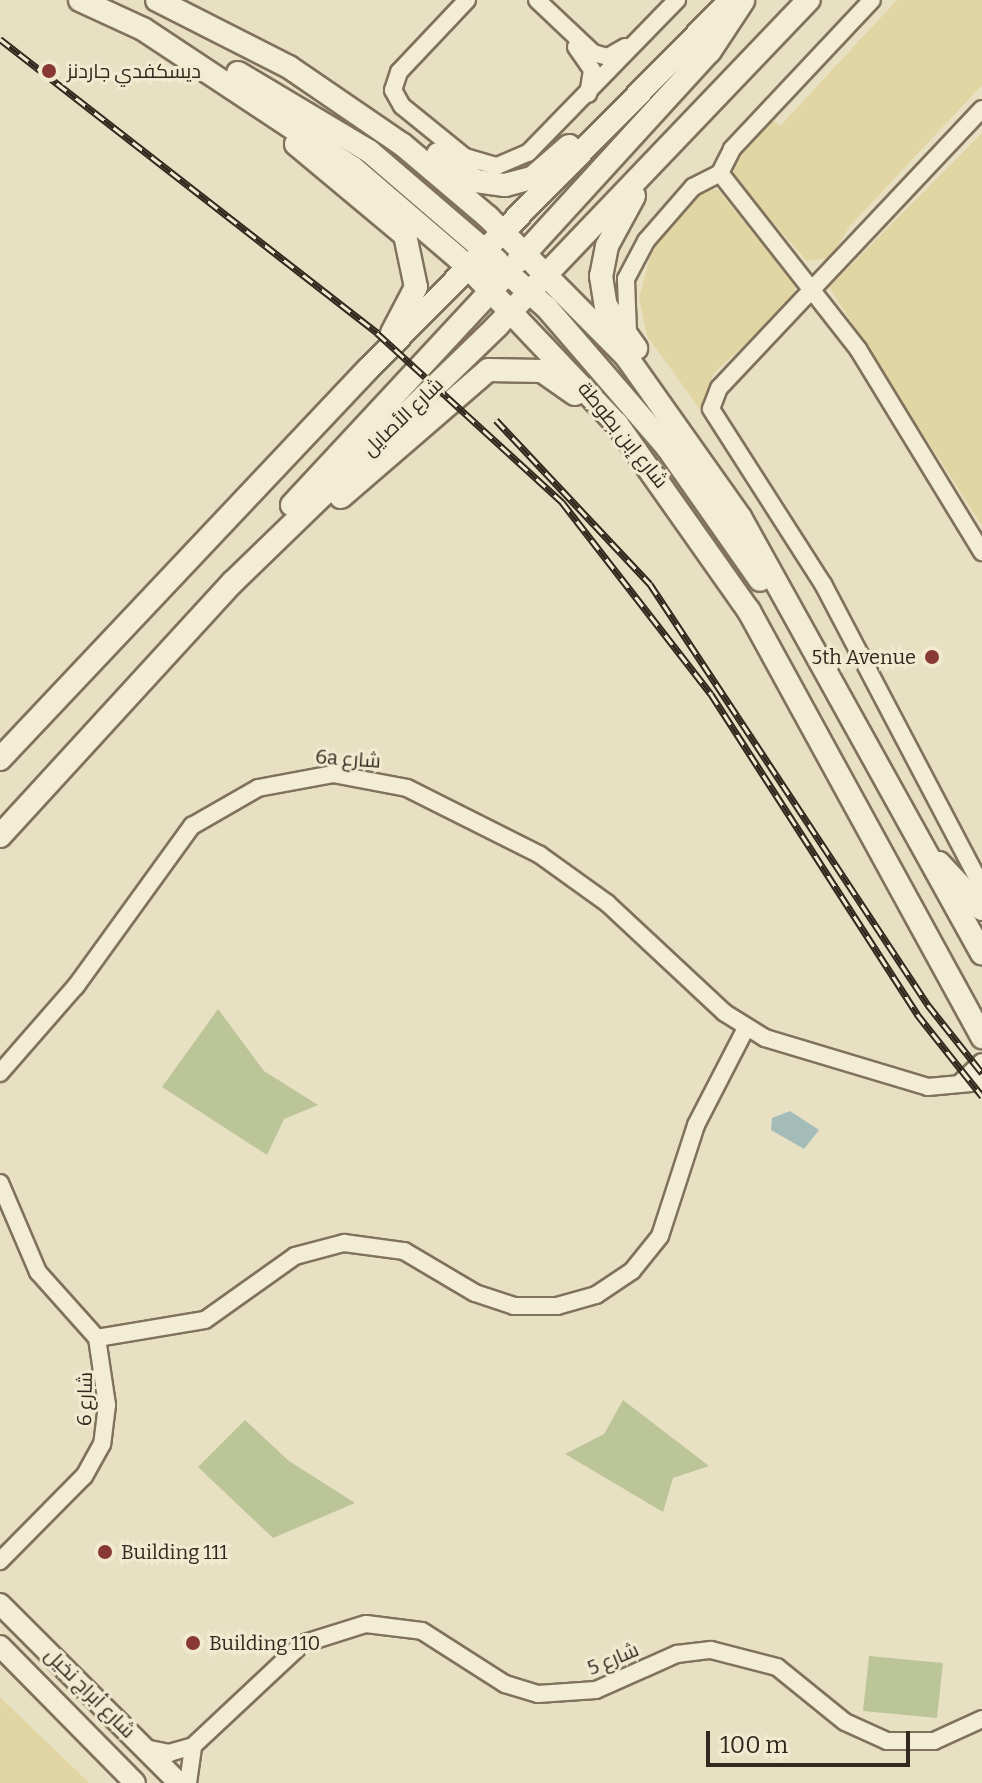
<!DOCTYPE html>
<meta charset="utf-8">
<style>
body{margin:0}
#map{position:relative;width:982px;height:1783px;overflow:hidden;background:#e8e0c3;font-family:Bitter,Cairo,serif}
div>[style]{position:absolute}
.green>*{inset:0;background:#bcc598}
.sand>*{inset:0;background:#e1d6a3}
.water>*{inset:0;background:#a4bcb7}
.roads{filter:drop-shadow(2px 0 #80725c) drop-shadow(-2px 0 #80725c) drop-shadow(0 2px #80725c) drop-shadow(0 -2px #80725c)}
.minor>*{height:16px;margin:-8px;padding:0 8px;transform-origin:8px;border-radius:8px;background:#f4edd5}
.tertiary>*{height:20px;margin:-10px;padding:0 10px;transform-origin:10px;border-radius:10px;background:#f4edd5}
.secondary>*{height:22px;margin:-11px;padding:0 11px;transform-origin:11px;border-radius:11px;background:#f4edd5}
.rail>*{height:7px;margin-top:-3.5px;transform-origin:0;background:repeating-linear-gradient(90deg,#f1ead1 0 12px,#32291e 0 24px);box-sizing:border-box;border-block:2px solid #32291e}
.dots>*{width:22px;height:22px;translate:-50% -50%;box-sizing:border-box;border:4px solid #f1ead1;border-radius:50%}
span{translate:-50% -50%;white-space:nowrap;text-align:center;line-height:1.15;-webkit-text-stroke:6px #f1ead1;paint-order:stroke}
.poi-label{font-size:20px;color:#32291e}
.left{translate:0 -50%;text-align:left}
.right{translate:-100% -50%;text-align:right}
.street-label{font-size:20px;color:#32291e}
.scale{position:absolute;left:706px;top:1731px;width:204px;height:36px;box-sizing:border-box;border:4px solid #32291e;border-top:0;padding-left:10px;font-size:24px;line-height:28px;white-space:nowrap;color:#32291e;-webkit-text-stroke:6px #f1ead1;paint-order:stroke}
</style>
<div id="map">
<div class="green">
<div style="clip-path:polygon(218px 1009px,264px 1071px,318px 1105px,284px 1119px,267px 1155px,162px 1087px)"></div>
<div style="clip-path:polygon(623px 1400px,709px 1466px,673px 1478px,663px 1512px,565px 1454px,604px 1434px)"></div>
<div style="clip-path:polygon(245px 1420px,289px 1461px,355px 1503px,273px 1538px,198px 1467px)"></div>
<div style="clip-path:polygon(869px 1656px,943px 1663px,937px 1718px,863px 1711px)"></div>
</div>
<div class="sand">
<div style="clip-path:polygon(897px 0,982px 0,982px 85px,850px 226px,830px 258px,807px 261px,733px 177px,736px 156px,771px 119px,780px 126px)"></div>
<div style="clip-path:polygon(982px 133px,982px 526px,829px 287px)"></div>
<div style="clip-path:polygon(709px 189px,718px 190px,796px 286px,788px 305px,713px 374px,702px 412px,647px 336px,639px 299px,652px 249px,696px 191px)"></div>
<div style="clip-path:polygon(0 1697px,78px 1772px,89px 1783px,0 1783px)"></div>
</div>
<div class="water">
<div style="clip-path:polygon(790px 1111px,819px 1130px,804px 1149px,771px 1130px,772px 1118px)"></div>
</div>
<div class="roads">
<div class="minor">
<div style="left:467px;top:0;width:99px;rotate:133.4deg"></div>
<div style="left:399px;top:72px;width:19px;rotate:108deg"></div>
<div style="left:393px;top:90px;width:18px;rotate:61deg"></div>
<div style="left:402px;top:106px;width:81px;rotate:39deg"></div>
<div style="left:465px;top:157px;width:33px;rotate:16deg"></div>
<div style="left:497px;top:166px;width:34px;rotate:-23deg"></div>
<div style="left:528px;top:153px;width:214px;rotate:-45.8deg"></div>
<div style="left:537px;top:0;width:77px;rotate:43.4deg"></div>
<div style="left:593px;top:53px;width:16px;rotate:15deg"></div>
<div style="left:608px;top:57px;width:20px;rotate:-30deg"></div>
<div style="left:576px;top:47px;width:28px;rotate:55deg"></div>
<div style="left:592px;top:70px;width:24px;rotate:99deg"></div>
<div style="left:982px;top:109px;width:383px;rotate:133.3deg"></div>
<div style="left:719px;top:388px;width:22px;rotate:111deg"></div>
<div style="left:711px;top:409px;width:208px;rotate:57.4deg"></div>
<div style="left:823px;top:584px;width:342px;rotate:62.3deg"></div>
<div style="left:720px;top:173px;width:224px;rotate:51.9deg"></div>
<div style="left:858px;top:349px;width:238px;rotate:58.6deg"></div>
<div style="left:628px;top:332px;width:53px;rotate:-92.2deg"></div>
<div style="left:626px;top:279px;width:43px;rotate:-62.2deg"></div>
<div style="left:646px;top:241px;width:72px;rotate:-49deg"></div>
<div style="left:693px;top:187px;width:30px;rotate:-27deg"></div>
<div style="left:720px;top:173px;width:27px;rotate:-63deg"></div>
<div style="left:732px;top:149px;width:204px;rotate:-46.8deg"></div>
<div style="left:0;top:1073px;width:116px;rotate:-48.9deg"></div>
<div style="left:76px;top:986px;width:198px;rotate:-54.1deg"></div>
<div style="left:192px;top:826px;width:76px;rotate:-29.9deg"></div>
<div style="left:258px;top:788px;width:76px;rotate:-10.6deg"></div>
<div style="left:333px;top:774px;width:75px;rotate:10.7deg"></div>
<div style="left:407px;top:788px;width:149px;rotate:26.7deg"></div>
<div style="left:540px;top:855px;width:82px;rotate:35.6deg"></div>
<div style="left:607px;top:903px;width:161px;rotate:43deg"></div>
<div style="left:725px;top:1013px;width:47px;rotate:32deg"></div>
<div style="left:765px;top:1038px;width:170px;rotate:16.7deg"></div>
<div style="left:928px;top:1087px;width:54px;rotate:-5.3deg"></div>
<div style="left:960px;top:1083px;width:30px;rotate:-44deg"></div>
<div style="left:0;top:1183px;width:97px;rotate:66.9deg"></div>
<div style="left:38px;top:1272px;width:89px;rotate:48.2deg"></div>
<div style="left:97px;top:1338px;width:68px;rotate:81.5deg"></div>
<div style="left:107px;top:1405px;width:39px;rotate:97deg"></div>
<div style="left:102px;top:1444px;width:37px;rotate:119deg"></div>
<div style="left:84px;top:1476px;width:120px;rotate:134.7deg"></div>
<div style="left:97px;top:1338px;width:109px;rotate:-9.5deg"></div>
<div style="left:205px;top:1320px;width:110px;rotate:-35.4deg"></div>
<div style="left:295px;top:1256px;width:51px;rotate:-14.9deg"></div>
<div style="left:344px;top:1243px;width:61px;rotate:7.6deg"></div>
<div style="left:404px;top:1251px;width:82px;rotate:30.6deg"></div>
<div style="left:475px;top:1293px;width:41px;rotate:18.4deg"></div>
<div style="left:514px;top:1306px;width:43px"></div>
<div style="left:557px;top:1306px;width:41px;rotate:-15.8deg"></div>
<div style="left:596px;top:1295px;width:43px;rotate:-33.7deg"></div>
<div style="left:632px;top:1271px;width:45px;rotate:-51.3deg"></div>
<div style="left:660px;top:1236px;width:117px;rotate:-72deg"></div>
<div style="left:696px;top:1125px;width:109px;rotate:-62.7deg"></div>
<div style="left:145px;top:1748px;width:25px;rotate:12deg"></div>
<div style="left:169px;top:1753px;width:25px;rotate:-16deg"></div>
<div style="left:193px;top:1746px;width:149px;rotate:-43.1deg"></div>
<div style="left:302px;top:1644px;width:67px;rotate:-17.4deg"></div>
<div style="left:366px;top:1624px;width:56px;rotate:7.1deg"></div>
<div style="left:422px;top:1631px;width:98px;rotate:32.6deg"></div>
<div style="left:505px;top:1684px;width:34px;rotate:17deg"></div>
<div style="left:538px;top:1694px;width:58px;rotate:-3.9deg"></div>
<div style="left:596px;top:1690px;width:89px;rotate:-24deg"></div>
<div style="left:677px;top:1654px;width:34px;rotate:-7deg"></div>
<div style="left:711px;top:1650px;width:68px;rotate:14.4deg"></div>
<div style="left:777px;top:1667px;width:87px;rotate:39deg"></div>
<div style="left:845px;top:1722px;width:46px;rotate:24.3deg"></div>
<div style="left:887px;top:1741px;width:47px"></div>
<div style="left:934px;top:1741px;width:53px;rotate:-24.6deg"></div>
<div style="left:188px;top:1783px;width:37px;rotate:-82deg"></div>
</div>
<div class="tertiary">
<div style="left:0;top:1604px;width:253px;rotate:45deg"></div>
<div style="left:0;top:1646px;width:192px;rotate:45.4deg"></div>
</div>
<div class="secondary">
<div style="left:80px;top:0;width:69px;rotate:24.7deg"></div>
<div style="left:143px;top:29px;width:252px;rotate:33.5deg"></div>
<div style="left:353px;top:168px;width:146px;rotate:40.6deg"></div>
<div style="left:464px;top:263px;width:222px;rotate:46.5deg"></div>
<div style="left:617px;top:424px;width:229px;rotate:54.8deg"></div>
<div style="left:749px;top:611px;width:486px;rotate:61.3deg"></div>
<div style="left:157px;top:0;width:148px;rotate:26.9deg"></div>
<div style="left:289px;top:67px;width:138px;rotate:34.4deg"></div>
<div style="left:403px;top:145px;width:111px;rotate:40.3deg"></div>
<div style="left:488px;top:217px;width:196px;rotate:45.2deg"></div>
<div style="left:626px;top:356px;width:197px;rotate:54.7deg"></div>
<div style="left:740px;top:517px;width:499px;rotate:61deg"></div>
<div style="left:238px;top:73px;width:152px;rotate:30.8deg"></div>
<div style="left:369px;top:151px;width:169px;rotate:40.7deg"></div>
<div style="left:296px;top:144px;width:142px;rotate:39.9deg"></div>
<div style="left:405px;top:235px;width:53px;rotate:78.1deg"></div>
<div style="left:416px;top:287px;width:52px;rotate:117.6deg"></div>
<div style="left:438px;top:154px;width:47px;rotate:35.4deg"></div>
<div style="left:476px;top:181px;width:29px;rotate:8deg"></div>
<div style="left:505px;top:185px;width:28px;rotate:-15deg"></div>
<div style="left:532px;top:178px;width:49px;rotate:-40.9deg"></div>
<div style="left:634px;top:196px;width:57px;rotate:118.4deg"></div>
<div style="left:607px;top:246px;width:31px;rotate:101deg"></div>
<div style="left:601px;top:276px;width:30px;rotate:81deg"></div>
<div style="left:606px;top:306px;width:52px;rotate:54.5deg"></div>
<div style="left:517px;top:262px;width:286px;rotate:-47.6deg"></div>
<div style="left:710px;top:51px;width:60px;rotate:-56.6deg"></div>
<div style="left:470px;top:269px;width:42px;rotate:9.7deg"></div>
<div style="left:511px;top:276px;width:48px;rotate:41.6deg"></div>
<div style="left:547px;top:308px;width:184px;rotate:49.2deg"></div>
<div style="left:667px;top:447px;width:162px;rotate:55deg"></div>
<div style="left:341px;top:497px;width:194px;rotate:-40.8deg"></div>
<div style="left:488px;top:370px;width:54px;rotate:1.1deg"></div>
<div style="left:542px;top:371px;width:40px;rotate:34.9deg"></div>
<div style="left:292px;top:505px;width:306px;rotate:-47.1deg"></div>
<div style="left:0;top:759px;width:536px;rotate:-46.66deg"></div>
<div style="left:368px;top:369px;width:518px;rotate:-45.47deg"></div>
<div style="left:0;top:836px;width:345px;rotate:-47.5deg"></div>
<div style="left:233px;top:582px;width:368px;rotate:-44.1deg"></div>
<div style="left:497px;top:326px;width:451px;rotate:-46.3deg"></div>
<div style="left:939px;top:863px;width:63px;rotate:46.9deg"></div>
</div>
</div>
<div class="rail">
<div style="left:0;top:39px;width:478px;rotate:37.9deg"></div>
<div style="left:377px;top:333px;width:251px;rotate:42.4deg"></div>
<div style="left:562px;top:502px;width:243px;rotate:52.2deg"></div>
<div style="left:711px;top:694px;width:381px;rotate:57.2deg"></div>
<div style="left:917px;top:1014px;width:105px;rotate:51.6deg"></div>
<div style="left:496px;top:420px;width:225px;rotate:46.8deg"></div>
<div style="left:650px;top:584px;width:505px;rotate:56.56deg"></div>
<div style="left:928px;top:1005px;width:87px;rotate:51.5deg"></div>
</div>
<div class="dots">
<div style="left:49px;top:71px;background:#883933"></div>
<div style="left:932px;top:657px;background:#883933"></div>
<div style="left:105px;top:1552px;background:#883933"></div>
<div style="left:193px;top:1643px;background:#883933"></div>
</div>
<div class="poi-label">
<span class="left" style="left:67px;top:71px">ديسكفدي جاردنز</span>
<span class="right" style="left:916px;top:657px">5th Avenue</span>
<span class="left" style="left:121px;top:1552px">Building 111</span>
<span class="left" style="left:209px;top:1643px">Building 110</span>
</div>
<div class="street-label">
<span style="left:403px;top:417px;rotate:-44deg">شارع الأصايل</span>
<span style="left:623px;top:435px;rotate:51deg">شارع إبن بطوطة</span>
<span style="left:348px;top:759px;rotate:4deg">6a شارع</span>
<span style="left:85px;top:1399px;rotate:-89deg">شارع 6</span>
<span style="left:613px;top:1659px;rotate:-23deg">شارع 5</span>
<span style="left:90px;top:1693px;rotate:45deg">شارع أبراج نخيل</span>
</div>
<div class="scale">100 m</div>
</div>
